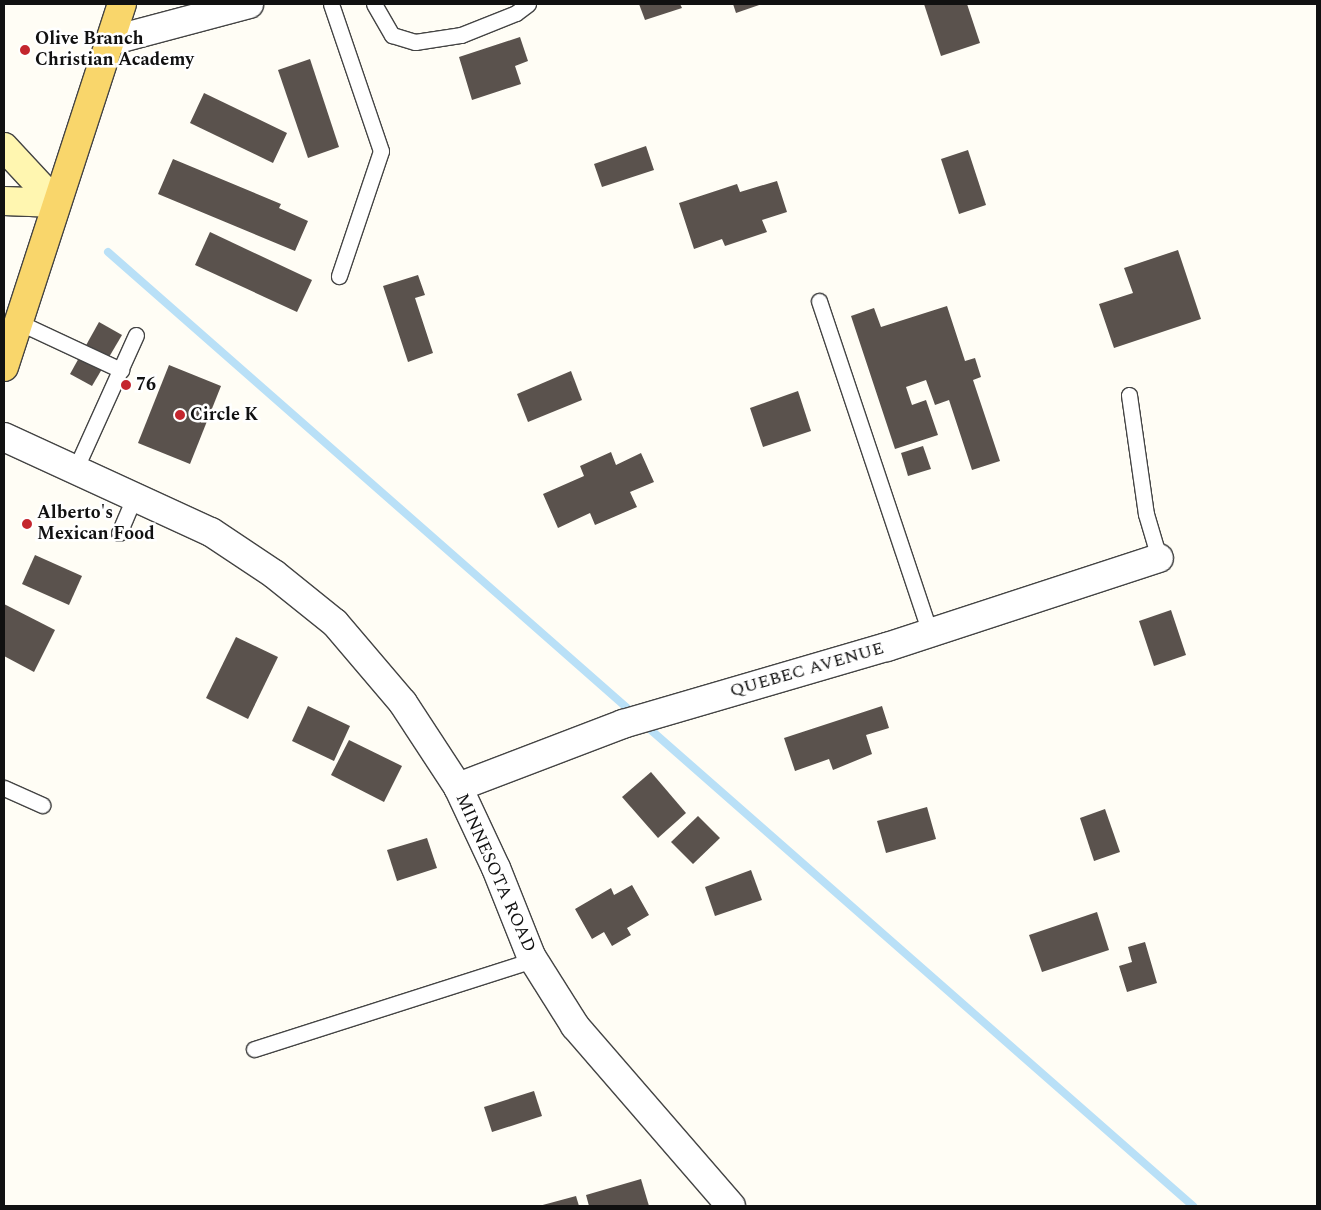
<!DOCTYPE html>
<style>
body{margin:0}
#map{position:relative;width:1321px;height:1210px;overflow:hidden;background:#fffdf5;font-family:Spectral,serif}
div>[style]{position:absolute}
.stream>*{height:8px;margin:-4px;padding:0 4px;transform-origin:4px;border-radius:4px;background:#b9e0f7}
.building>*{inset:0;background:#5a524d}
.roads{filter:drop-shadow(1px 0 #444) drop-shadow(-1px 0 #444) drop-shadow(0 1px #444) drop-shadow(0 -1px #444)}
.service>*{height:15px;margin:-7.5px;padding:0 7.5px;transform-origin:7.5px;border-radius:7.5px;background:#fff}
.minor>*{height:28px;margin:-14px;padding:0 14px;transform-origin:14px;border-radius:14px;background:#fff}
.secondary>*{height:28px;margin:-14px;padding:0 14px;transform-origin:14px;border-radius:14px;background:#fff6b0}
.primary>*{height:28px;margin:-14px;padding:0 14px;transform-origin:14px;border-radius:14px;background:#f9d66b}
.dots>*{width:14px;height:14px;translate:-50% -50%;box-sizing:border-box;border:2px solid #fff;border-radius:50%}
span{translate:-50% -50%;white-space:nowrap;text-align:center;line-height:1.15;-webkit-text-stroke:5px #fff;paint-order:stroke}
.poi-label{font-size:18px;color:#111;font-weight:700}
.left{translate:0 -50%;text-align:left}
.street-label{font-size:18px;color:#111}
.frame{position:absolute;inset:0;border:5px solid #111;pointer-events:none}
</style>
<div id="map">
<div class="stream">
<div style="left:108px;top:252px;width:700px;rotate:41.29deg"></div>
<div style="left:644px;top:724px;width:731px;rotate:41.28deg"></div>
</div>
<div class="building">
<div style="clip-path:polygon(639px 4px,680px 4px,682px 8px,645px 20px)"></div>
<div style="clip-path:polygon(733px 4px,762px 4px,736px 13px)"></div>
<div style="clip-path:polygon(924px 4px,967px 4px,980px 43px,941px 56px)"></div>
<div style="clip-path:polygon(520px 37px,528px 61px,515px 66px,521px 84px,472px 100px,459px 57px)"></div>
<div style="clip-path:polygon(310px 59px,339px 147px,308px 158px,278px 70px)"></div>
<div style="clip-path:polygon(204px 93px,287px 133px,273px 163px,190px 123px)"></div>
<div style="clip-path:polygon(646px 146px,654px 170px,602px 187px,594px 164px)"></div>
<div style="clip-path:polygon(968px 150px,986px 205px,959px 214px,941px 159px)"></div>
<div style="clip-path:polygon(173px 159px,281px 204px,279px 208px,308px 221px,295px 251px,158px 194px)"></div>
<div style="clip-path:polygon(777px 181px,787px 212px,762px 220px,767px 232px,725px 246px,722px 239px,694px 249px,679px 203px,737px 184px,740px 192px)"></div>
<div style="clip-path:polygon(210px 232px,312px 280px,297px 312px,195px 265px)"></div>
<div style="clip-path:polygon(1178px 250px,1201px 319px,1114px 348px,1099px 304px,1133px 293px,1124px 268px)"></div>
<div style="clip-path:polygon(418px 275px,425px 295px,415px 298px,433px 353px,408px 362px,383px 286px)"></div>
<div style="clip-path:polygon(947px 306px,965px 361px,975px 358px,981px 377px,973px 380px,1000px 461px,972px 470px,949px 400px,935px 405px,926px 380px,906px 387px,912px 405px,926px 400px,938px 435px,895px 449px,851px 316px,874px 308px,881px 327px)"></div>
<div style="clip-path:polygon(99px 322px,122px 335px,92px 386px,70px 374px)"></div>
<div style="clip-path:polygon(169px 365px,221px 386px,190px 464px,138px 443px)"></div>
<div style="clip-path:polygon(571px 371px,582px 400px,528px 422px,517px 394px)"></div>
<div style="clip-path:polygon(798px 391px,811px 431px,763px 447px,750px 408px)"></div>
<div style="clip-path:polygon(923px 446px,931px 469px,908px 476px,901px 453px)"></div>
<div style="clip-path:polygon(611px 452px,616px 465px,641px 453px,654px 482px,630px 492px,637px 507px,595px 525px,590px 513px,558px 528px,543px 494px,584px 476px,580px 466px)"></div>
<div style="clip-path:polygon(35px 555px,82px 576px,69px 605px,22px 584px)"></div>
<div style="clip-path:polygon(4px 604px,55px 630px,34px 672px,4px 656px)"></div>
<div style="clip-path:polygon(1171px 610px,1186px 655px,1154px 666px,1139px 621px)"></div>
<div style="clip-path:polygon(236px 637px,278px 657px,248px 719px,206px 698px)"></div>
<div style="clip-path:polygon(308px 706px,350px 726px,334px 761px,292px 741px)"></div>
<div style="clip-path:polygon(882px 706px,889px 728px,866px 735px,872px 754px,833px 770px,829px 759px,795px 771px,784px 738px)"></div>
<div style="clip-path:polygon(349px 740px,402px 766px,384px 802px,331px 775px)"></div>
<div style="clip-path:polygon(651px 772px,686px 813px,658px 838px,622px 797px)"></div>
<div style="clip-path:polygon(927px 807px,936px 839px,886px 853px,877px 821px)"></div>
<div style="clip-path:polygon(1105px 809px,1120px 852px,1094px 861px,1080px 818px)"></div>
<div style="clip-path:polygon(698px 816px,720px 838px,693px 864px,671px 842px)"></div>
<div style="clip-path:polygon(427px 838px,437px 868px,397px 881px,387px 850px)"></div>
<div style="clip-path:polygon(751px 870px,762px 900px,715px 916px,705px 887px)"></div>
<div style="clip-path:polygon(632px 885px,649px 915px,627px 928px,631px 935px,612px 946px,604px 932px,592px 939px,575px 909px,611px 888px,614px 895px)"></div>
<div style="clip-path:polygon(1097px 912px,1109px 950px,1042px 972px,1029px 935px)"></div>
<div style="clip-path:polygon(1145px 942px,1157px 983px,1127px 992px,1119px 966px,1132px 962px,1128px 947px)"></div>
<div style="clip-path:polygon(534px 1091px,542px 1116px,492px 1132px,484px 1107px)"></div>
<div style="clip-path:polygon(641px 1179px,649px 1206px,589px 1206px,586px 1195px)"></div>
<div style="clip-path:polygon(576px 1196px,579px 1206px,539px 1206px)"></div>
</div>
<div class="roads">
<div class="service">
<div style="left:331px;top:4px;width:155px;rotate:71.2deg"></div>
<div style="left:381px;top:151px;width:132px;rotate:108.6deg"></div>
<div style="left:374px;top:4px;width:36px;rotate:60deg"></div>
<div style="left:392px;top:35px;width:24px;rotate:17deg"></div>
<div style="left:415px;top:42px;width:47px;rotate:-8.7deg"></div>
<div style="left:461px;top:35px;width:59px;rotate:-21.8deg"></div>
<div style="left:516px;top:13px;width:15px;rotate:-37deg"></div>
<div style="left:819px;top:301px;width:350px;rotate:71.5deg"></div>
<div style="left:18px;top:322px;width:114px;rotate:25deg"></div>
<div style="left:1129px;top:395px;width:120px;rotate:81.9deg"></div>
<div style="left:1146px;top:514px;width:46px;rotate:73.5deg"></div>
<div style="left:75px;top:470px;width:148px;rotate:-65.7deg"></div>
<div style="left:119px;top:533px;width:39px;rotate:-67deg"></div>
<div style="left:4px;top:788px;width:42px;rotate:24.1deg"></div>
<div style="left:254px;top:1049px;width:293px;rotate:-17.7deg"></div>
</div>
<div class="minor">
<div style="left:110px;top:41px;width:144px;rotate:-14.9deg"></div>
<div style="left:4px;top:437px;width:228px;rotate:24.7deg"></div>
<div style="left:211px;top:532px;width:76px;rotate:33.7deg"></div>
<div style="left:274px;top:574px;width:78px;rotate:38.8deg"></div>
<div style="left:335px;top:623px;width:105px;rotate:49.6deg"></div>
<div style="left:403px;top:703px;width:100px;rotate:56.8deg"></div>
<div style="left:458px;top:787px;width:89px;rotate:64.9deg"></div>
<div style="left:496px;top:868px;width:95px;rotate:68.3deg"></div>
<div style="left:531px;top:956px;width:83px;rotate:57.8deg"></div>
<div style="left:575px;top:1026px;width:238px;rotate:49.1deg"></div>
<div style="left:458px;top:787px;width:177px;rotate:-20.9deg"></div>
<div style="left:623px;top:724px;width:275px;rotate:-16.3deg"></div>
<div style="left:887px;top:647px;width:286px;rotate:-18.1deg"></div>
</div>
<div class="secondary">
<div style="left:4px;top:147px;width:76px;rotate:47.1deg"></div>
<div style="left:4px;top:201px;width:52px;rotate:2.2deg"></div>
</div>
<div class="primary">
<div style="left:4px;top:367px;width:382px;rotate:-72deg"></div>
</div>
</div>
<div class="dots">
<div style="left:25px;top:50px;background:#c4262e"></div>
<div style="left:126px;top:385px;background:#c4262e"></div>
<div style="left:180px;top:415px;background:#c4262e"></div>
<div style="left:27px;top:524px;background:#c4262e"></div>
</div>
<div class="poi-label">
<span class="left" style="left:35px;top:50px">Olive Branch<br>Christian Academy</span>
<span class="left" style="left:136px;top:385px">76</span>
<span class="left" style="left:190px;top:415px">Circle K</span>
<span class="left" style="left:37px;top:524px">Alberto's<br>Mexican Food</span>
</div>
<div class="street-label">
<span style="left:807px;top:670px;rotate:-16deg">QUEBEC AVENUE</span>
<span style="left:495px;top:873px;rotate:66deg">MINNESOTA ROAD</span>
</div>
<div class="frame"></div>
</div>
